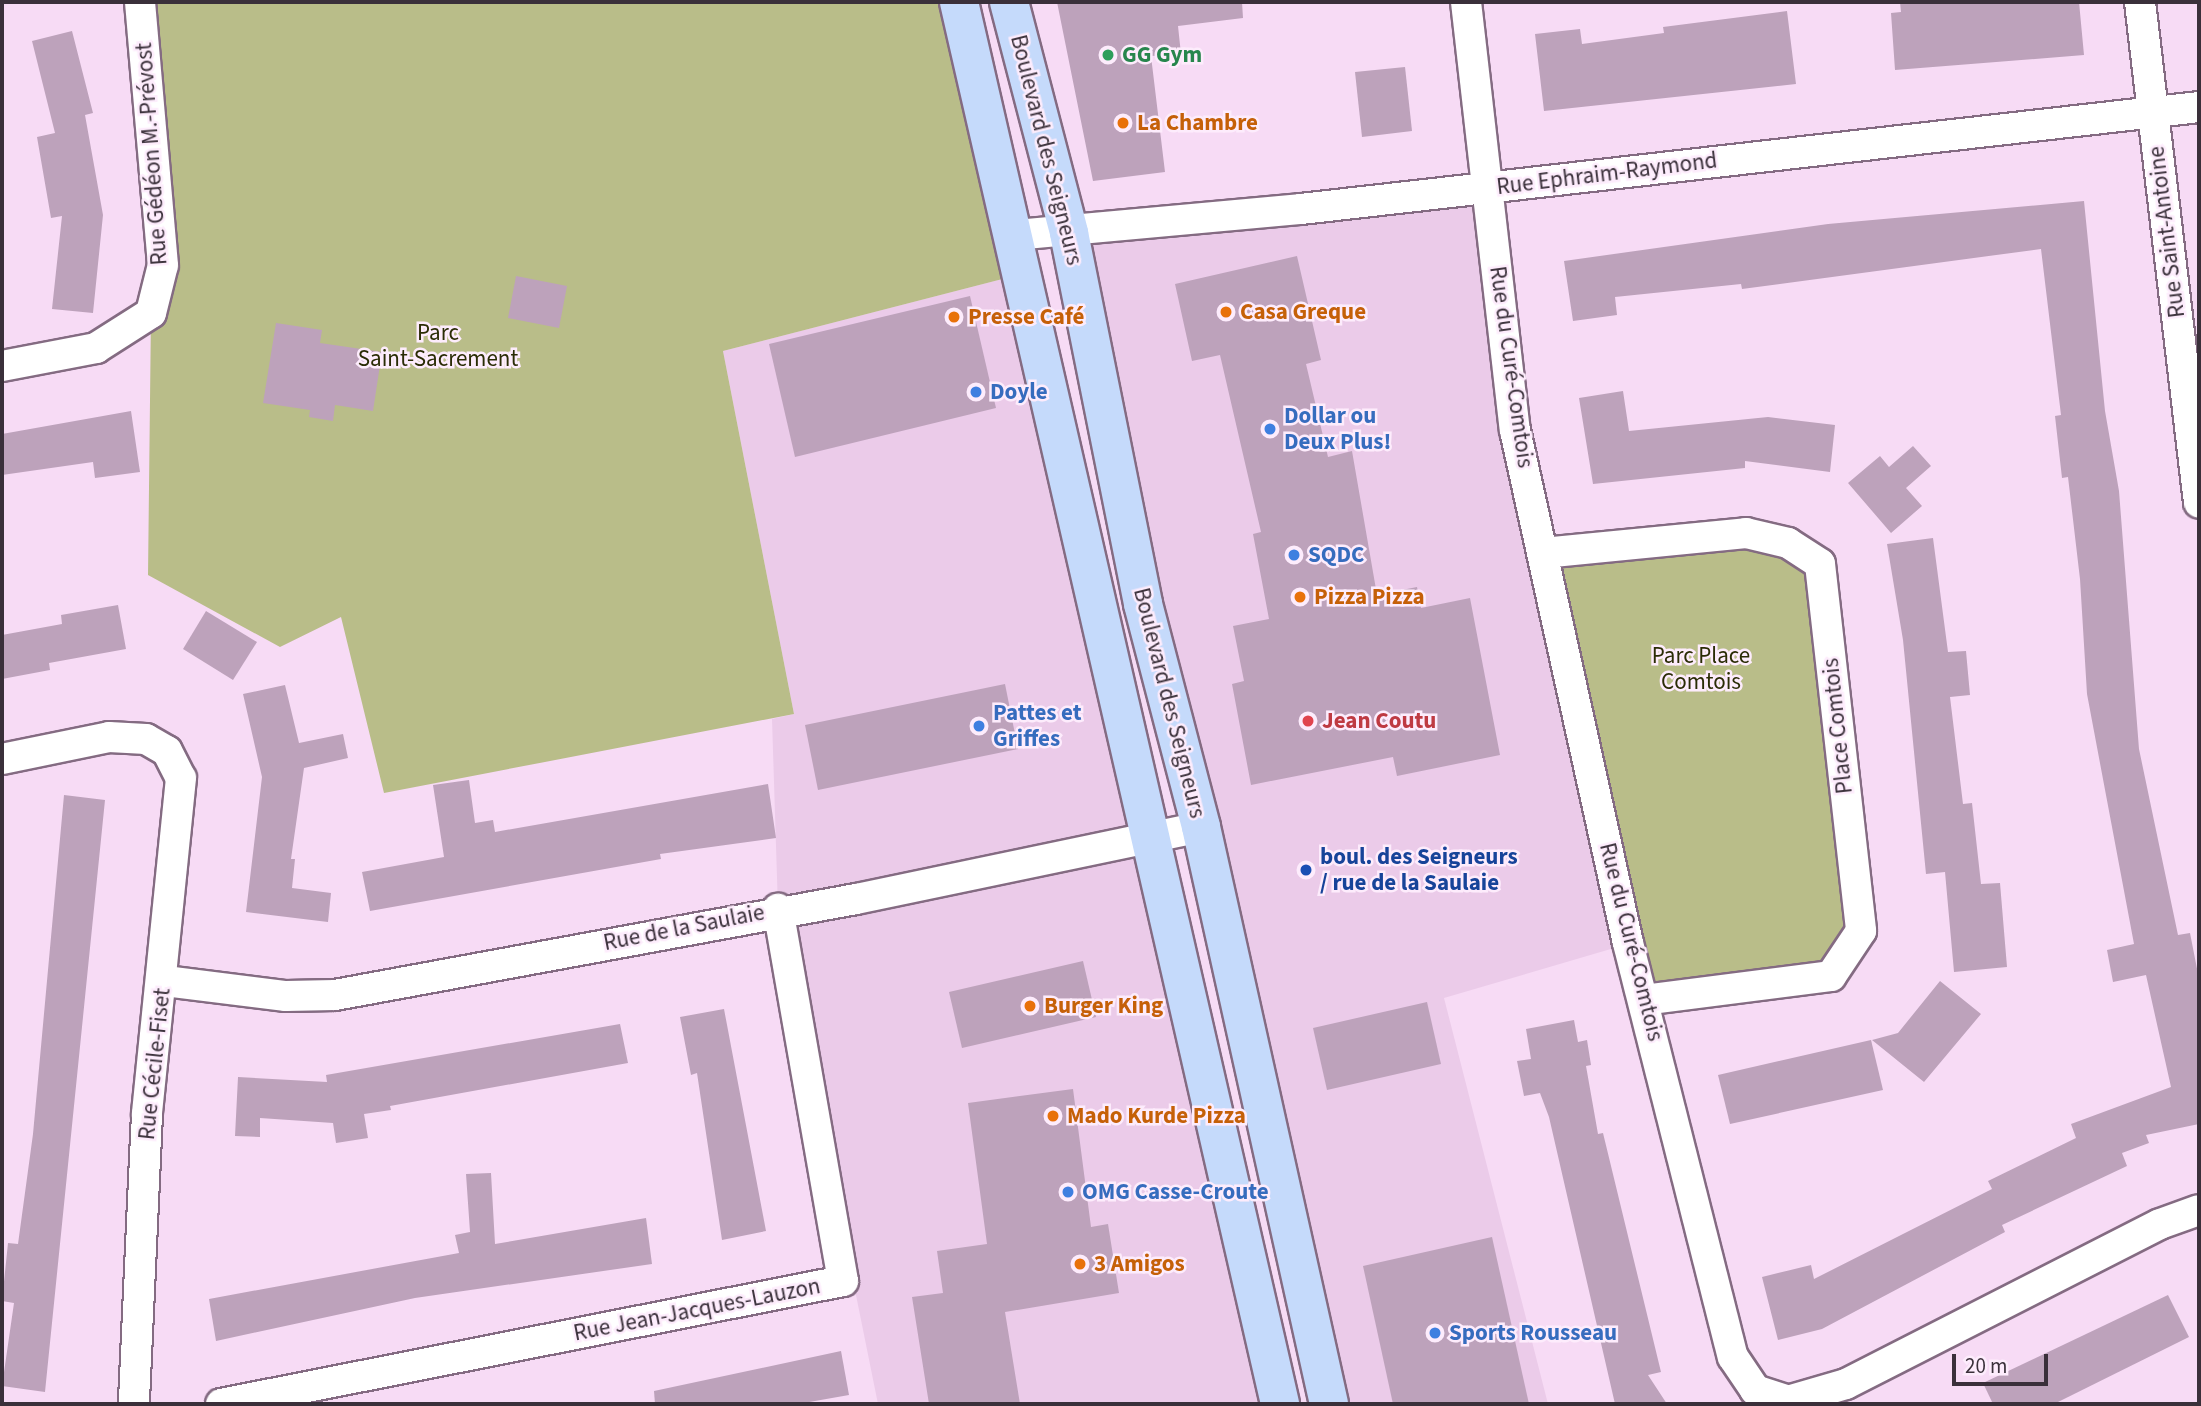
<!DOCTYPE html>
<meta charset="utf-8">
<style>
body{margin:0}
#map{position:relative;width:2201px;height:1406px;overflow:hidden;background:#f7dbf5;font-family:"Source Sans 3",sans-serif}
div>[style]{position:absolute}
.built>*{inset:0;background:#ebcbe9}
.green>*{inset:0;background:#b9bd89}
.building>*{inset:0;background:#bda2bb}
.roads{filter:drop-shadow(2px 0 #846b82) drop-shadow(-2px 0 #846b82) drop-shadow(0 2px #846b82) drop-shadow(0 -2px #846b82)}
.street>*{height:30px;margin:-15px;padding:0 15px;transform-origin:15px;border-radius:15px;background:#fff}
.secondary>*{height:38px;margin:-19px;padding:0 19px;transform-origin:19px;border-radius:19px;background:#c5dafb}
.dots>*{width:19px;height:19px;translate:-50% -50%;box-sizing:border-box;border:4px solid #fdecfc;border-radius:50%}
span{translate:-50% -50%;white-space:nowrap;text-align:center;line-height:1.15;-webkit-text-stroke:5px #fdecfc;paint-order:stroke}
.leisure-label{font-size:23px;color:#27864d;font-weight:700}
.left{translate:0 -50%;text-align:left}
.food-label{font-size:23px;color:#c56008;font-weight:700}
.street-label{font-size:23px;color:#3a303a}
.park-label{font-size:23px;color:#2a2c05}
.shop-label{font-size:23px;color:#366cbe;font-weight:700}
.health-label{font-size:23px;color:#be3a42;font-weight:700}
.transit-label{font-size:23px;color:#164399;font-weight:700}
.frame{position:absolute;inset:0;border:4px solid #3a303a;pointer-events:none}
.scale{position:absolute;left:1952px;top:1354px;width:96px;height:32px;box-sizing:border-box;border:4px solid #3a303a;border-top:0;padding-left:9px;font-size:21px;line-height:24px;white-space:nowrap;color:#3a303a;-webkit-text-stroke:5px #fdecfc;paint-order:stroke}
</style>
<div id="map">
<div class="built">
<div style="clip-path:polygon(1489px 188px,1515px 430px,1621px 946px,1444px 998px,1548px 1404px,1332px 1404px,1069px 233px)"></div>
<div style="clip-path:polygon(1022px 274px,1280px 1404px,878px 1404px,778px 909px,772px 719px,794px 714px,723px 351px)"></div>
</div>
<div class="green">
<div style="clip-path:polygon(140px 2px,962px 2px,1022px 274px,723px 351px,794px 714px,384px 793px,341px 617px,280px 647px,148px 575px,151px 313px)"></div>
<div style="clip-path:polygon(1746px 533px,1820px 564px,1861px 931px,1831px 976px,1644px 1000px,1543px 553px)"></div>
</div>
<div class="building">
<div style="clip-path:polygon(1057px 2px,1242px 2px,1243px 18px,1178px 26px,1181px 54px,1151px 56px,1165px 172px,1093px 181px)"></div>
<div style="clip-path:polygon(1900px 2px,2079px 2px,2084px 55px,1895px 70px,1891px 13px,1901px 12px)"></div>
<div style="clip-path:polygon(1787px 11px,1796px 84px,1544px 111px,1535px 34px,1580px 29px,1582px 44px,1664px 33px,1663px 27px)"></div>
<div style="clip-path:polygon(72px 31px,93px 113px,85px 115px,103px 215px,93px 313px,52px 309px,62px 216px,51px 218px,37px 137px,55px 133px,32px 41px)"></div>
<div style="clip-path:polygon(1405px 67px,1412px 131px,1362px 137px,1355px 72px)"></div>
<div style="clip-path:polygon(2084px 201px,2105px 411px,2119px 491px,2139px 749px,2178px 935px,2190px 933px,2199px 979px,2199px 1124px,2146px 1135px,2149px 1143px,2122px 1153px,2127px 1166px,2002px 1225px,2005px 1232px,1822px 1329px,1778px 1340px,1762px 1277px,1811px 1265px,1814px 1279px,1992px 1189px,1988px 1181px,2076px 1138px,2071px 1124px,2171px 1087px,2146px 975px,2113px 982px,2107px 950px,2134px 944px,2087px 694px,2080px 579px,2068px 477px,2062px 478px,2055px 416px,2061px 415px,2041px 249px,1742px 289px,1741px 284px,1615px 297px,1617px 315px,1573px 321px,1564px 261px,1828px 224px)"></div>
<div style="clip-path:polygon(1297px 256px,1321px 360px,1306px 364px,1328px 457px,1352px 451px,1377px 595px,1417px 587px,1421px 608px,1470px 598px,1500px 755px,1397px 776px,1393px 757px,1251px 785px,1232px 684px,1244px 681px,1233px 626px,1269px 619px,1253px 534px,1261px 532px,1220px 355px,1192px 361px,1175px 284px)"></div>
<div style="clip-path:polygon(516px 276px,567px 286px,559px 328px,508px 318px)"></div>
<div style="clip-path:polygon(970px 296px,996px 408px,795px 457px,769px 344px)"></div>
<div style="clip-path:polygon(276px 323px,322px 330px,320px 343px,382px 352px,373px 411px,335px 405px,333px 421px,309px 417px,310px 410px,263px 403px)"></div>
<div style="clip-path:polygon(1623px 391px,1629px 431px,1768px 417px,1835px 425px,1830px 472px,1745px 461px,1745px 468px,1593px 484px,1579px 398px)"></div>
<div style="clip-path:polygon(131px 411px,140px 472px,95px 478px,93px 462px,2px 475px,2px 434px)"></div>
<div style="clip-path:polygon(1913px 446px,1931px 466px,1906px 488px,1922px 506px,1891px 533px,1848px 483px,1880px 456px,1889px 467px)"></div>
<div style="clip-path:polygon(1933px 538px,1948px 652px,1966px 651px,1970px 695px,1950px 697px,1963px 804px,1972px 803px,1981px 884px,2000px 883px,2007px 967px,1954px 972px,1945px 872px,1926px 874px,1903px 640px,1887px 544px)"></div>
<div style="clip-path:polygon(118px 605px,126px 649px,49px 663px,50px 670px,2px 679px,2px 635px,62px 624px,61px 615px)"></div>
<div style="clip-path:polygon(206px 611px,257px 642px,233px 680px,183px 649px)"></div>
<div style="clip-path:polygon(1005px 684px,1018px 749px,818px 790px,805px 725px)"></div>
<div style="clip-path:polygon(285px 685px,299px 743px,343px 734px,348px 758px,304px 768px,291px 859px,295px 859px,292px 888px,331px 893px,328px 922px,246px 912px,262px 777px,243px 694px)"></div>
<div style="clip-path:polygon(469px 780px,475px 823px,493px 820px,495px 832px,768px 784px,776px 838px,660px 854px,661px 859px,370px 911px,362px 872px,444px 857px,433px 785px)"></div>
<div style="clip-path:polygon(64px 795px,105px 800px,45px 1392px,2px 1386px,14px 1303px,2px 1301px,8px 1243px,18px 1244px,33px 1134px)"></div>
<div style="clip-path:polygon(1083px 961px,1096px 1017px,962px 1048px,949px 992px)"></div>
<div style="clip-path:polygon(1940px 981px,1981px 1014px,1924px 1082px,1872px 1040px,1898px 1033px)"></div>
<div style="clip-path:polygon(1427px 1002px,1441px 1064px,1327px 1090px,1313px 1028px)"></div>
<div style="clip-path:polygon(724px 1009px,766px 1231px,722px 1240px,697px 1073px,691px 1075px,680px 1017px)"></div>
<div style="clip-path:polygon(1574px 1020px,1578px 1042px,1587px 1040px,1591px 1065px,1586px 1066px,1598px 1134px,1603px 1133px,1661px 1372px,1648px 1375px,1667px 1404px,1615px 1404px,1549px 1117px,1540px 1093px,1524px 1096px,1517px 1061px,1531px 1059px,1526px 1029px)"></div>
<div style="clip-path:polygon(620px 1024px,628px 1063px,390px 1106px,391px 1110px,364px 1114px,368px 1138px,336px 1143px,333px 1123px,260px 1118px,260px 1137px,235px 1136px,238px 1077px,327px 1082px,326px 1075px)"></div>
<div style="clip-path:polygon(1871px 1040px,1883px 1090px,1730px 1124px,1718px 1075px)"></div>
<div style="clip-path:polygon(1073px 1089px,1091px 1227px,1108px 1224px,1119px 1293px,1005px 1312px,1020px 1404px,929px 1404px,912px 1297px,943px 1293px,937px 1251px,987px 1244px,968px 1103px)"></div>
<div style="clip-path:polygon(491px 1173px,495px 1244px,646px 1218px,652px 1264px,415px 1298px,216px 1341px,209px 1299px,459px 1253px,455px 1235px,470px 1232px,466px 1174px)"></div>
<div style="clip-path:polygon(1492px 1237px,1529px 1404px,1393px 1404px,1363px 1266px)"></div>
<div style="clip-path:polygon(2168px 1295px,2189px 1337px,2054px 1404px,1993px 1404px,1983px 1383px)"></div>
<div style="clip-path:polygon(841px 1351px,849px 1395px,798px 1404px,655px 1404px,654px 1391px)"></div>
</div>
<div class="roads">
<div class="street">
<div style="left:1466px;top:2px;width:431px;rotate:83.5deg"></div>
<div style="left:1515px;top:430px;width:525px;rotate:77.58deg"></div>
<div style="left:1628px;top:943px;width:427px;rotate:75.8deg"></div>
<div style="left:1733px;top:1357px;width:40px;rotate:56deg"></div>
<div style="left:1755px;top:1390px;width:35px;rotate:18deg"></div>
<div style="left:1788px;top:1401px;width:60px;rotate:-16.3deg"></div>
<div style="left:1846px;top:1384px;width:352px;rotate:-27deg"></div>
<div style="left:2160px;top:1224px;width:41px;rotate:-19.7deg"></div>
<div style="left:2140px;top:2px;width:504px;rotate:83.28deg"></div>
<div style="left:1015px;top:235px;width:287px;rotate:-5.2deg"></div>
<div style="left:1301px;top:209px;width:904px;rotate:-6.48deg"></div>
<div style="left:2px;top:366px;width:96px;rotate:-10.8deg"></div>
<div style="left:96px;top:348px;width:65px;rotate:-32.5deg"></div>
<div style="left:151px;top:313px;width:49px;rotate:-76deg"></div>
<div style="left:163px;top:265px;width:264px;rotate:-95deg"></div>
<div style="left:1543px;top:553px;width:204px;rotate:-5.6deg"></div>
<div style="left:1746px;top:533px;width:43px;rotate:13.4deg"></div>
<div style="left:1788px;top:543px;width:38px;rotate:33deg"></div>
<div style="left:1820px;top:564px;width:369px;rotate:83.6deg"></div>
<div style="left:1861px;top:931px;width:54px;rotate:123.7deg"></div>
<div style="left:1831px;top:976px;width:189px;rotate:172.7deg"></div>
<div style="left:2px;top:759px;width:109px;rotate:-11.6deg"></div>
<div style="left:109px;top:737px;width:37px;rotate:3deg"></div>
<div style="left:146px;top:739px;width:24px;rotate:30deg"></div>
<div style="left:167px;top:751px;width:30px;rotate:63deg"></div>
<div style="left:181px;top:778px;width:338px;rotate:95.8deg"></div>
<div style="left:147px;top:1114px;width:290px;rotate:92.6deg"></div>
<div style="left:165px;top:981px;width:122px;rotate:7.1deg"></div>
<div style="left:286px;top:996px;width:49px;rotate:-1.2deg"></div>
<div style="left:335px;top:995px;width:530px;rotate:-10.44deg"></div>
<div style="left:856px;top:899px;width:352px;rotate:-11.8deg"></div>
<div style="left:221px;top:1404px;width:634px;rotate:-11.19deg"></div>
<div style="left:843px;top:1281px;width:378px;rotate:-99.9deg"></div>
</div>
<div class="secondary">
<div style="left:959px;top:2px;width:1438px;rotate:77.1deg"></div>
<div style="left:1009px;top:2px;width:239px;rotate:75.4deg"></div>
<div style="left:1069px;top:233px;width:378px;rotate:78.7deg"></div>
<div style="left:1143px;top:604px;width:230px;rotate:75.4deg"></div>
<div style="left:1201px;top:827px;width:591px;rotate:77.49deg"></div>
</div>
</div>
<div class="dots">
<div style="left:1108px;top:55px;background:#2e9e5b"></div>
<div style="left:1123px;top:123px;background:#e8710a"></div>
<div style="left:1226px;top:312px;background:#e8710a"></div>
<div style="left:954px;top:317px;background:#e8710a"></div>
<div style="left:976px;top:392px;background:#3f7fe0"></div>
<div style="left:1270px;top:429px;background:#3f7fe0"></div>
<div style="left:1294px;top:555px;background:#3f7fe0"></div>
<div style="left:1300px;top:597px;background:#e8710a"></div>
<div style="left:1308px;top:721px;background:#e0444e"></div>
<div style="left:979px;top:726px;background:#3f7fe0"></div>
<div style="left:1306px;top:870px;background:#1a4fb4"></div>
<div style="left:1030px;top:1006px;background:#e8710a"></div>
<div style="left:1053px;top:1116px;background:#e8710a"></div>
<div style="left:1068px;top:1192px;background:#3f7fe0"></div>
<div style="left:1080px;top:1264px;background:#e8710a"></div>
<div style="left:1435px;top:1333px;background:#3f7fe0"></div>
</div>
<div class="leisure-label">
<span class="left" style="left:1122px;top:55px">GG Gym</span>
</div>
<div class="food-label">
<span class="left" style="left:1137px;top:123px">La Chambre</span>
<span class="left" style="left:1240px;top:312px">Casa Greque</span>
<span class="left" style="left:968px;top:317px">Presse Café</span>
<span class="left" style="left:1314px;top:597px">Pizza Pizza</span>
<span class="left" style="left:1044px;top:1006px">Burger King</span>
<span class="left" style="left:1067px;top:1116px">Mado Kurde Pizza</span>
<span class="left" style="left:1094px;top:1264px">3 Amigos</span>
</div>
<div class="street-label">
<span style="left:1046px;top:150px;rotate:76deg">Boulevard des Seigneurs</span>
<span style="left:152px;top:154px;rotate:-94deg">Rue Gédéon M.-Prévost</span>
<span style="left:1607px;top:174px;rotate:-7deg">Rue Ephraim-Raymond</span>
<span style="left:2167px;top:232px;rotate:-97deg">Rue Saint-Antoine</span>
<span style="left:1511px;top:367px;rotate:82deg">Rue du Curé-Comtois</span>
<span style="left:1169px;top:703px;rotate:76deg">Boulevard des Seigneurs</span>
<span style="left:1838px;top:726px;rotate:-96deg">Place Comtois</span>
<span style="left:684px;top:928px;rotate:-11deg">Rue de la Saulaie</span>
<span style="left:1631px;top:942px;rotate:76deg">Rue du Curé-Comtois</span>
<span style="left:155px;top:1064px;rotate:-84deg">Rue Cécile-Fiset</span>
<span style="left:697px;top:1310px;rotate:-11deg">Rue Jean-Jacques-Lauzon</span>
</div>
<div class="park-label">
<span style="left:438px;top:346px">Parc<br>Saint-Sacrement</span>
<span style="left:1701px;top:669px">Parc Place<br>Comtois</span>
</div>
<div class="shop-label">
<span class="left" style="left:990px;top:392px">Doyle</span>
<span class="left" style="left:1284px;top:429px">Dollar ou<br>Deux Plus!</span>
<span class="left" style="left:1308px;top:555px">SQDC</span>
<span class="left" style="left:993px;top:726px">Pattes et<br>Griffes</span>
<span class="left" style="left:1082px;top:1192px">OMG Casse-Croute</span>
<span class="left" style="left:1449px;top:1333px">Sports Rousseau</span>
</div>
<div class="health-label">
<span class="left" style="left:1322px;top:721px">Jean Coutu</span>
</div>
<div class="transit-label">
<span class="left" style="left:1320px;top:870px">boul. des Seigneurs<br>/ rue de la Saulaie</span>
</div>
<div class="frame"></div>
<div class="scale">20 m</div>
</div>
